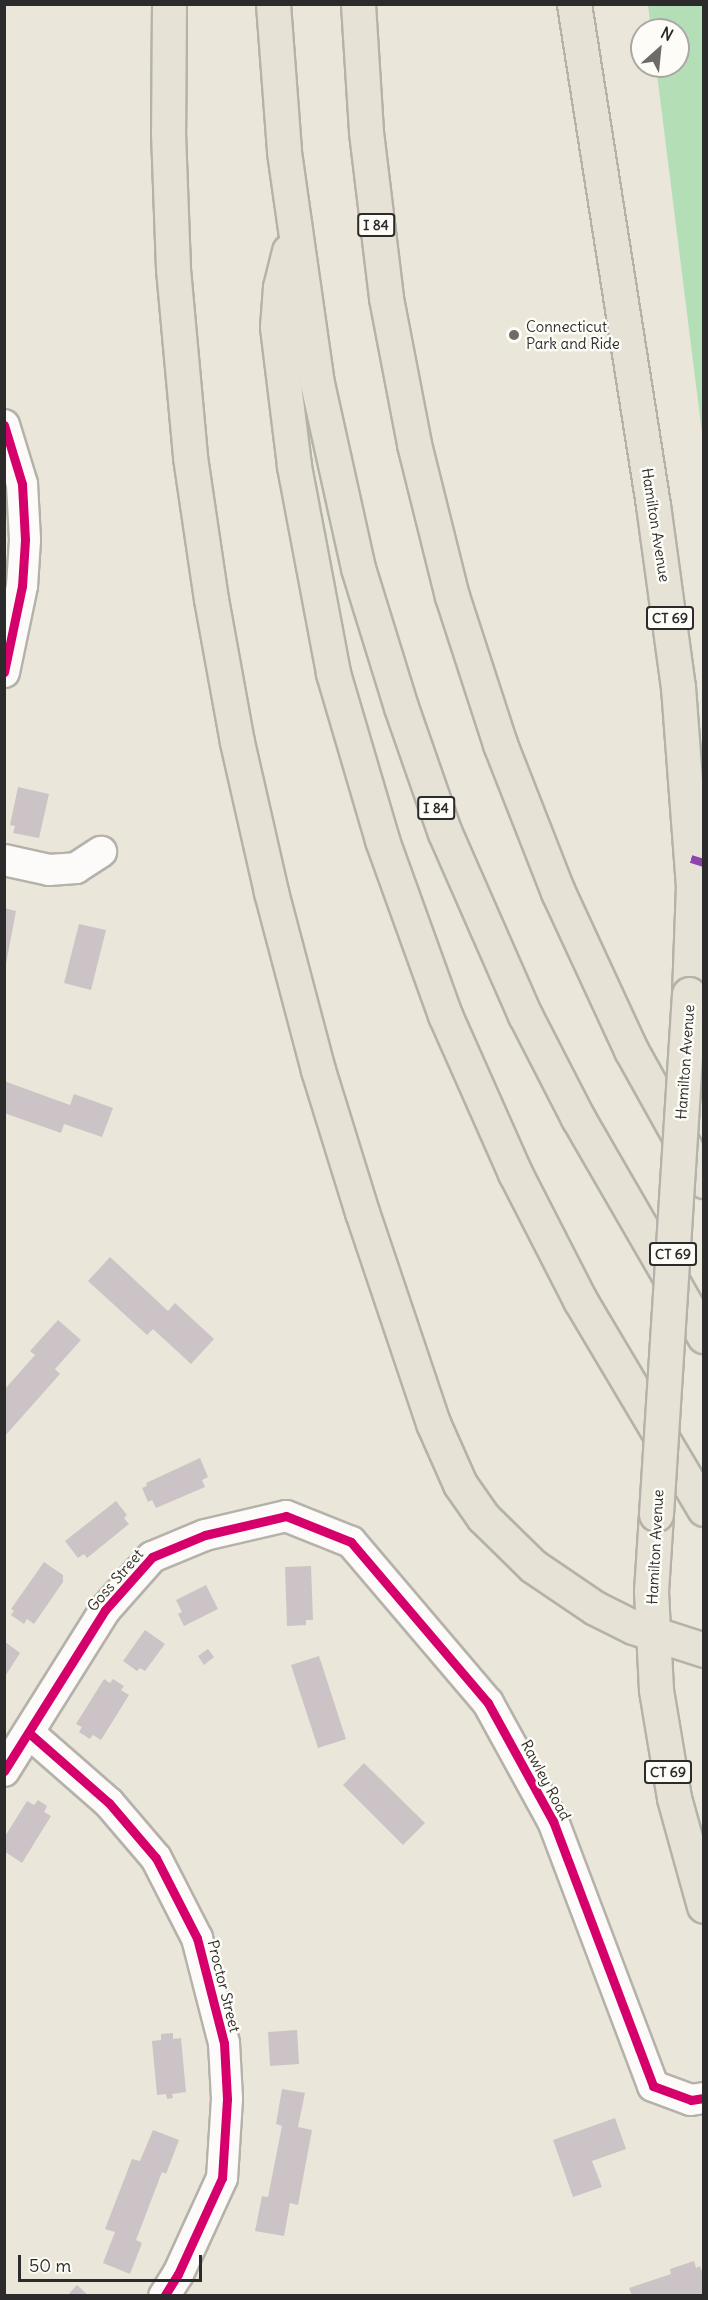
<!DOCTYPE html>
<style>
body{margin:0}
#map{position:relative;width:708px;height:2300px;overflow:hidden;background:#eae6d9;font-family:Delius,sans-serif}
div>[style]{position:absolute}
.green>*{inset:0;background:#b3deb6}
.building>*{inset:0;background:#ccc3c6}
.roads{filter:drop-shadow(2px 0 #b5b2aa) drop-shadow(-2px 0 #b5b2aa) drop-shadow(0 2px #b5b2aa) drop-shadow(0 -2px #b5b2aa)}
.minor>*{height:30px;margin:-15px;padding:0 15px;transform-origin:15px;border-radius:15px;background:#fcfbf9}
.major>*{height:33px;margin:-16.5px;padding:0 16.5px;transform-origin:16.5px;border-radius:16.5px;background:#e7e2d6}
.highway>*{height:33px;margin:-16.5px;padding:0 16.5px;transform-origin:16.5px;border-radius:16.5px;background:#e7e2d6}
.bridges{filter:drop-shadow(2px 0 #b5b2aa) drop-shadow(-2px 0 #b5b2aa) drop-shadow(0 2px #b5b2aa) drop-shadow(0 -2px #b5b2aa)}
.major-bridge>*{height:33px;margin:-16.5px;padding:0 16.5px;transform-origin:16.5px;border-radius:16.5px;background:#e7e2d6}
.quiet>*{height:8px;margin-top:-4px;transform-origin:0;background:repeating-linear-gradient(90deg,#8e44ad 0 15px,transparent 0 23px)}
.cycleway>*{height:9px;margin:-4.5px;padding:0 4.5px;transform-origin:4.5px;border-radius:4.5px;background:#d6006c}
.dots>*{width:16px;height:16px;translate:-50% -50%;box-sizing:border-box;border:3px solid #fdfcf7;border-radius:50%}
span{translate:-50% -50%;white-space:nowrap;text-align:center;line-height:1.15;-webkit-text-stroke:5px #fdfcf7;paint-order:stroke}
.shield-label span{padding:2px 4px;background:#fdfcf7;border:2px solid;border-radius:4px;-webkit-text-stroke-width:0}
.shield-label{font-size:14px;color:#2b2b2b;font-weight:700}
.poi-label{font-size:15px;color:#2b2b2b}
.left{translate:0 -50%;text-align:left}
.street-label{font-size:15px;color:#2b2b2b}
.frame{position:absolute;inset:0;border:6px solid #2b2b2b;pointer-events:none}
.north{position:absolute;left:630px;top:18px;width:60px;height:60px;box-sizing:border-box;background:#fdfcf7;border:2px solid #a9a8a5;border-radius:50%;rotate:27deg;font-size:16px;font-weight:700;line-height:24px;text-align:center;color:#2b2b2b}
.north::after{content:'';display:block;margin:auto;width:21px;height:27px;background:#6e6c68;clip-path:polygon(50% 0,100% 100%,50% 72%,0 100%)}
.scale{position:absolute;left:18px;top:2255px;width:184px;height:27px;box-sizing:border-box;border:3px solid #2b2b2b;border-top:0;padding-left:8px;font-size:18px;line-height:21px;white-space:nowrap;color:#2b2b2b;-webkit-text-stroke:4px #fdfcf7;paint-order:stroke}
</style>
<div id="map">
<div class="green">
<div style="clip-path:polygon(648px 5px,703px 5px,703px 441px,656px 66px,678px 66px,678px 30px,651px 30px)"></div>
</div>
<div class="building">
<div style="clip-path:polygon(18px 787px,49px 794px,39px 838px,13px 833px,15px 826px,10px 825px)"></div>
<div style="clip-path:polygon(4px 908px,16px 911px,6px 964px,4px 964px)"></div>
<div style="clip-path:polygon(79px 924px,106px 930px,91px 990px,64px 983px)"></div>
<div style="clip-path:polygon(4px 1081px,70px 1105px,74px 1094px,113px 1108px,102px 1137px,64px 1124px,61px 1133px,4px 1113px)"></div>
<div style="clip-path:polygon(110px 1257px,168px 1311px,175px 1303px,214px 1339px,191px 1364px,153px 1329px,147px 1335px,88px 1281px)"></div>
<div style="clip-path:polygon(58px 1320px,81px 1340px,55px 1369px,60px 1374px,4px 1437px,4px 1390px,35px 1355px,30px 1351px)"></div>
<div style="clip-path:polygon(200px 1458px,208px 1477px,202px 1480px,205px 1487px,156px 1508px,152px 1500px,148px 1502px,142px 1488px,147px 1486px,146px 1483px)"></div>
<div style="clip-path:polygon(116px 1501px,127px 1515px,124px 1518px,129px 1524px,87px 1558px,84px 1554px,78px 1558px,65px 1541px)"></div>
<div style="clip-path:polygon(44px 1562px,63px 1575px,63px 1582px,34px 1624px,27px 1619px,24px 1624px,11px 1615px,14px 1611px,11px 1609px)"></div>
<div style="clip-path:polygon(311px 1566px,313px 1620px,306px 1620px,306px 1625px,287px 1626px,285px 1567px)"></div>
<div style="clip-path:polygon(206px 1585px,218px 1609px,184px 1626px,178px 1614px,182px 1612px,176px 1600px)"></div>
<div style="clip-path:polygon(145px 1630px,165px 1644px,145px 1671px,140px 1668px,137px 1671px,123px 1661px)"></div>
<div style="clip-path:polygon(4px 1641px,20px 1653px,6px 1675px,4px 1673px)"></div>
<div style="clip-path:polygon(208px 1649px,214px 1657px,204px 1665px,198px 1656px)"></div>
<div style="clip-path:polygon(319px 1656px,346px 1739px,318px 1748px,291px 1665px)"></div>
<div style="clip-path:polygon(104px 1679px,110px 1683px,113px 1679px,124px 1686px,121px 1690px,129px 1695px,101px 1740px,93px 1735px,90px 1739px,79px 1732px,82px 1727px,76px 1724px)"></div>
<div style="clip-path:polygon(364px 1763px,425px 1823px,403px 1845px,343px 1785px)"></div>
<div style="clip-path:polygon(38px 1800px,47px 1806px,44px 1812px,51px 1816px,22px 1863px,4px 1851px,4px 1838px,27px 1801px,34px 1805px)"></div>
<div style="clip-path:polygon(297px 2030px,299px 2064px,270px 2066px,268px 2032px)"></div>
<div style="clip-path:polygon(173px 2033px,173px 2039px,181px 2038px,186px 2092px,172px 2094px,173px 2098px,167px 2099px,166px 2094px,157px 2095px,152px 2041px,161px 2040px,161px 2034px)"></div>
<div style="clip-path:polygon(282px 2089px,305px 2093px,298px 2127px,312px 2130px,298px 2205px,290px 2203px,284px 2236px,255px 2231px,262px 2196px,268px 2197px,282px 2126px,276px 2124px)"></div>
<div style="clip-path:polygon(615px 2118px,626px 2149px,592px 2161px,602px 2187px,573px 2197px,553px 2140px)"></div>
<div style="clip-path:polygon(153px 2130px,179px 2140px,166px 2174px,162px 2172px,136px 2240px,142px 2243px,130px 2274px,103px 2263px,115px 2232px,105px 2229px,132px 2159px,140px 2161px)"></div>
<div style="clip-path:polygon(694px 2261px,696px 2268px,700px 2266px,704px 2277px,704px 2296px,632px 2296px,629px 2288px,671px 2274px,670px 2269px)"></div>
<div style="clip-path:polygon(77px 2285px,89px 2296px,67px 2296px)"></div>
</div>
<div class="roads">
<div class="minor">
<div style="left:4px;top:425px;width:62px;rotate:73deg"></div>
<div style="left:22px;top:484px;width:56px;rotate:86.9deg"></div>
<div style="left:25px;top:540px;width:46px;rotate:93.7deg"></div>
<div style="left:22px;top:586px;width:88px;rotate:101.8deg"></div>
<div style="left:4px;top:860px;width:46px;rotate:12.5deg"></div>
<div style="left:49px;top:870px;width:27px;rotate:-4deg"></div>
<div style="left:76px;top:868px;width:30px;rotate:-33deg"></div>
<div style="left:29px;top:1733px;width:106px;rotate:41.2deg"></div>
<div style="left:109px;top:1803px;width:72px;rotate:49.5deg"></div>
<div style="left:156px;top:1858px;width:90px;rotate:62.9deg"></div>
<div style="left:197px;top:1938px;width:108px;rotate:75.6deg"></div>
<div style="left:224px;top:2043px;width:56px;rotate:86.9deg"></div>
<div style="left:227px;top:2099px;width:79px;rotate:93.6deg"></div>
<div style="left:222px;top:2178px;width:106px;rotate:114.6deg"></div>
<div style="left:178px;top:2274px;width:26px;rotate:122deg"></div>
<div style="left:4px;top:1771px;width:190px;rotate:-57.9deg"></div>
<div style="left:105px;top:1610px;width:71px;rotate:-48.4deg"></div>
<div style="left:152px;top:1557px;width:57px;rotate:-22.5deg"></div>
<div style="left:205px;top:1535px;width:83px;rotate:-13.2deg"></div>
<div style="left:286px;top:1516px;width:70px;rotate:21.8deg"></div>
<div style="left:351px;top:1542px;width:211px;rotate:49.6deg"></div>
<div style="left:488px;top:1703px;width:135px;rotate:61.2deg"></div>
<div style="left:553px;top:1821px;width:283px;rotate:69.3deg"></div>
<div style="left:653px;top:2086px;width:40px;rotate:20.2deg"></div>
<div style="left:691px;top:2100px;width:13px;rotate:-9deg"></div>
</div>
<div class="major">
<div style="left:574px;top:4px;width:507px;rotate:81.04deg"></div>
<div style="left:653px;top:505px;width:184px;rotate:82.2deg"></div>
<div style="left:678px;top:687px;width:199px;rotate:85.7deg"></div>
<div style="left:693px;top:885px;width:109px;rotate:92.1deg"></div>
<div style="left:656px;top:1514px;width:77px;rotate:93.7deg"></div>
<div style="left:651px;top:1591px;width:99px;rotate:87.1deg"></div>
<div style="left:656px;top:1690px;width:109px;rotate:80.5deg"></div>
<div style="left:674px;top:1798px;width:112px;rotate:74.5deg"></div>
</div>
<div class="highway">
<div style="left:169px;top:4px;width:128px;rotate:90.4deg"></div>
<div style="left:168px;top:132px;width:137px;rotate:87.9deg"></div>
<div style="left:173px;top:269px;width:189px;rotate:84.8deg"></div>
<div style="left:190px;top:457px;width:144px;rotate:81.6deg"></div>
<div style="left:211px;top:599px;width:145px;rotate:79.7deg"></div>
<div style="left:237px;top:742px;width:154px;rotate:77.2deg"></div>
<div style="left:271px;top:892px;width:184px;rotate:75.2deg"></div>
<div style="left:318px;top:1070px;width:149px;rotate:72.8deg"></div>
<div style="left:362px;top:1212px;width:223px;rotate:71.4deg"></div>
<div style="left:433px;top:1423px;width:67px;rotate:66.1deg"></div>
<div style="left:460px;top:1484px;width:40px;rotate:55.1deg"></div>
<div style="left:483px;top:1517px;width:70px;rotate:44.4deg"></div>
<div style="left:533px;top:1566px;width:75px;rotate:34.1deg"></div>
<div style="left:595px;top:1608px;width:42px;rotate:26.6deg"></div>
<div style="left:633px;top:1627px;width:75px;rotate:17.9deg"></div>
<div style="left:273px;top:4px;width:148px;rotate:85.7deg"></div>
<div style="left:284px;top:152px;width:233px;rotate:81.9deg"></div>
<div style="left:317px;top:383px;width:189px;rotate:77.5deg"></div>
<div style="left:358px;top:568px;width:145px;rotate:72.8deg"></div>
<div style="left:401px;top:707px;width:133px;rotate:70.8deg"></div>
<div style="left:445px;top:833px;width:199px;rotate:66.3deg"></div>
<div style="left:525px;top:1015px;width:116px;rotate:62.8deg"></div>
<div style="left:578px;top:1118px;width:252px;rotate:60deg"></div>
<div style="left:358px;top:4px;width:128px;rotate:86.4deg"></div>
<div style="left:366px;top:132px;width:167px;rotate:83.1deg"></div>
<div style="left:386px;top:298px;width:149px;rotate:79.1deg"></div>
<div style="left:414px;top:444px;width:157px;rotate:76deg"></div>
<div style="left:452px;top:596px;width:156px;rotate:72deg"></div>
<div style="left:500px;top:744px;width:159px;rotate:68.6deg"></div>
<div style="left:558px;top:892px;width:174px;rotate:65.2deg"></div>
<div style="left:631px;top:1050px;width:150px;rotate:60.9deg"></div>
<div style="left:289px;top:251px;width:37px;rotate:104deg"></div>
<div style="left:280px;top:287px;width:40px;rotate:94.3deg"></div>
<div style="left:277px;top:327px;width:140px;rotate:83deg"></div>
<div style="left:294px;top:466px;width:211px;rotate:79.3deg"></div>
<div style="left:333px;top:673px;width:174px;rotate:73.6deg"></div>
<div style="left:382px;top:840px;width:186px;rotate:70.2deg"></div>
<div style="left:445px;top:1015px;width:173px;rotate:66.1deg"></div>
<div style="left:515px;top:1173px;width:143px;rotate:62.9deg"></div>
<div style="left:580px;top:1300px;width:243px;rotate:59.3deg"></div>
<div style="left:693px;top:929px;width:12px;rotate:20deg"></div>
</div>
</div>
<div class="bridges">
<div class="major-bridge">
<div style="left:656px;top:1514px;width:521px;rotate:-86.37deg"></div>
</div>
</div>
<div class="quiet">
<div style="left:691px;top:859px;width:14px;rotate:17deg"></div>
</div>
<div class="cycleway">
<div style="left:4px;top:425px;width:62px;rotate:73deg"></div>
<div style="left:22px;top:484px;width:56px;rotate:86.9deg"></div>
<div style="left:25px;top:540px;width:46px;rotate:93.7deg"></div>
<div style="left:22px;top:586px;width:88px;rotate:101.8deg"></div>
<div style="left:29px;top:1733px;width:106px;rotate:41.2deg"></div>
<div style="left:109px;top:1803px;width:72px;rotate:49.5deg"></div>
<div style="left:156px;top:1858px;width:90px;rotate:62.9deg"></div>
<div style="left:197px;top:1938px;width:108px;rotate:75.6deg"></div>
<div style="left:224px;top:2043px;width:56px;rotate:86.9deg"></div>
<div style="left:227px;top:2099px;width:79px;rotate:93.6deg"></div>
<div style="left:222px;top:2178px;width:106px;rotate:114.6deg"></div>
<div style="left:178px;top:2274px;width:26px;rotate:122deg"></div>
<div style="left:4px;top:1771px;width:190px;rotate:-57.9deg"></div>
<div style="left:105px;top:1610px;width:71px;rotate:-48.4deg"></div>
<div style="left:152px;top:1557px;width:57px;rotate:-22.5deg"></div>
<div style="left:205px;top:1535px;width:83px;rotate:-13.2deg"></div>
<div style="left:286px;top:1516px;width:70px;rotate:21.8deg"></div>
<div style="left:351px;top:1542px;width:211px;rotate:49.6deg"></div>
<div style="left:488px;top:1703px;width:135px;rotate:61.2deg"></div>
<div style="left:553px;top:1821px;width:283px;rotate:69.3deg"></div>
<div style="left:653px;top:2086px;width:40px;rotate:20.2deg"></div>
<div style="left:691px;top:2100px;width:13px;rotate:-9deg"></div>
</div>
<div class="dots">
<div style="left:514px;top:335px;background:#6e6c68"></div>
</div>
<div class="shield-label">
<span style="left:376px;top:225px">I 84</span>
<span style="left:670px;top:618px">CT 69</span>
<span style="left:436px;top:808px">I 84</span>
<span style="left:673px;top:1254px">CT 69</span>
<span style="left:668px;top:1772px">CT 69</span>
</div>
<div class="poi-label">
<span class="left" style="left:526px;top:335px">Connecticut<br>Park and Ride</span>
</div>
<div class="street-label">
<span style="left:656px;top:525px;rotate:81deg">Hamilton Avenue</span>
<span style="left:685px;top:1062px;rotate:-86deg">Hamilton Avenue</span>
<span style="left:655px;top:1547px;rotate:-87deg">Hamilton Avenue</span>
<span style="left:115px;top:1580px;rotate:-49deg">Goss Street</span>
<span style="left:546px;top:1780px;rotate:62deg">Rawley Road</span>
<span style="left:224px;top:1986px;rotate:76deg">Proctor Street</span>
</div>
<div class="frame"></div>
<div class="north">N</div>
<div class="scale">50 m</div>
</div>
